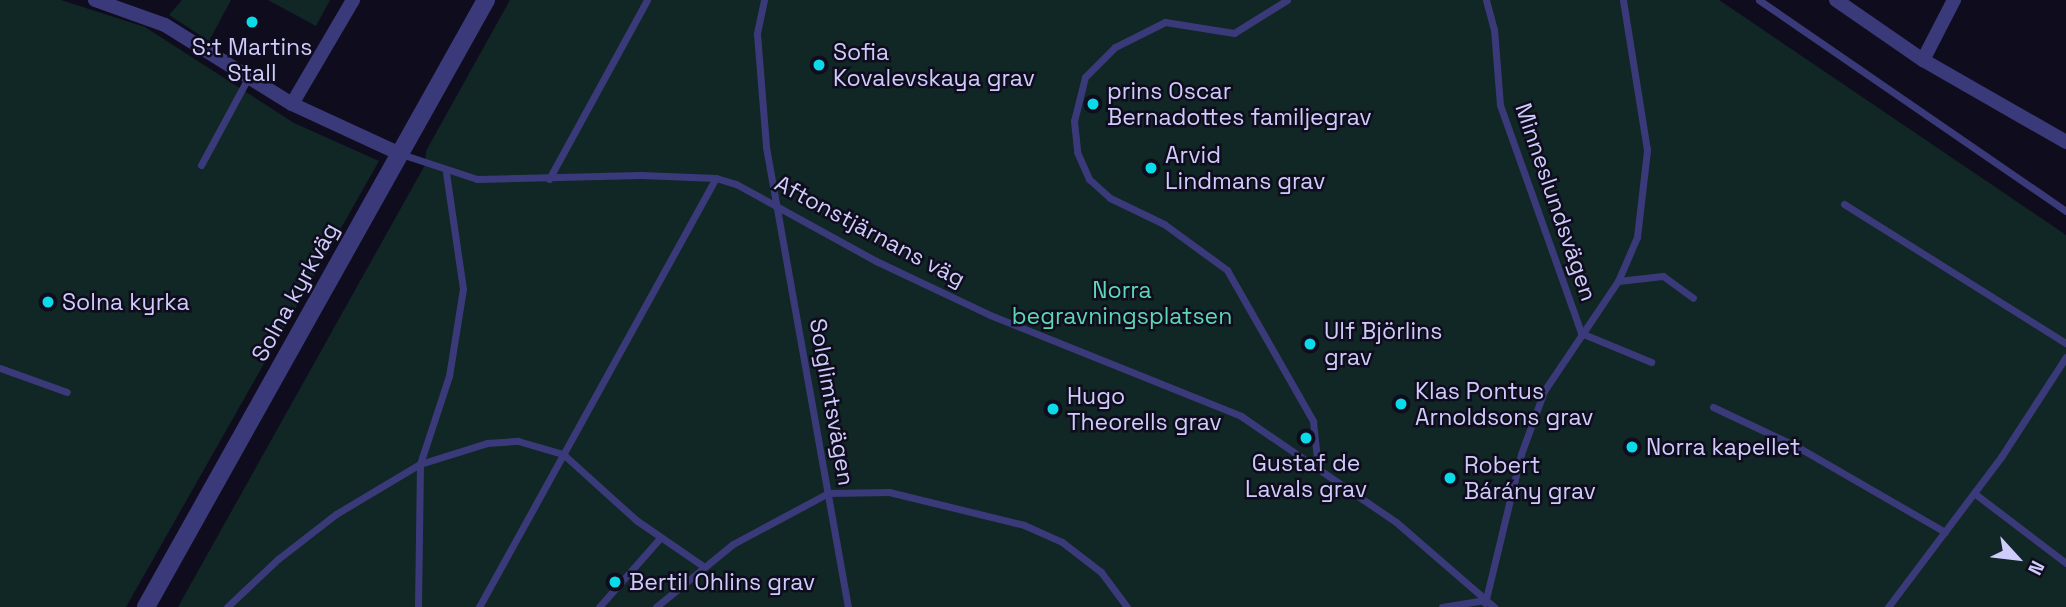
<!DOCTYPE html>
<meta charset="utf-8">
<style>
body{margin:0}
#map{position:relative;width:2066px;height:607px;overflow:hidden;background:#0f0d1d;font-family:"Space Grotesk",sans-serif}
div>[style]{position:absolute}
.green>*{inset:0;background:#102725}
.service>*{height:7px;margin:-3.5px;padding:0 3.5px;transform-origin:3.5px;border-radius:3.5px;background:#3a3a7a}
.minor>*{height:14px;margin:-7px;padding:0 7px;transform-origin:7px;border-radius:7px;background:#3a3a7a}
.tertiary>*{height:18px;margin:-9px;padding:0 9px;transform-origin:9px;border-radius:9px;background:#3a3a7a}
.dots>*{width:19px;height:19px;translate:-50% -50%;box-sizing:border-box;border:4px solid #0f0d1d;border-radius:50%}
span{translate:-50% -50%;white-space:nowrap;text-align:center;line-height:1.15;-webkit-text-stroke:5px #0f0d1d;paint-order:stroke}
.poi-label{font-size:23px;color:#cfccfd}
.left{translate:0 -50%;text-align:left}
.street-label{font-size:23px;color:#cfccfd}
.park-label{font-size:23px;color:#5cd8b5}
.north{position:absolute;left:1982px;top:523px;width:70px;height:70px;-webkit-text-stroke:5px #0f0d1d;paint-order:stroke;rotate:117deg;font-size:19px;font-weight:700;line-height:28px;text-align:center;color:#cfccfd}
.north::after{content:'';display:block;margin:auto;width:24px;height:32px;background:#cfccfd;clip-path:polygon(50% 0,100% 100%,50% 72%,0 100%)}
</style>
<div id="map">
<div class="green">
<div style="clip-path:polygon(0 0,61px 0,145px 27px,294px 123px,379px 161px,126px 607px,0 607px)"></div>
<div style="clip-path:polygon(182px 0,231px 0,209px 41px,169px 15px)"></div>
<div style="clip-path:polygon(268px 0,330px 0,316px 26px)"></div>
<div style="clip-path:polygon(510px 0,1719px 0,2066px 235px,2066px 607px,178px 607px,425px 165px,426px 151px)"></div>
</div>
<div class="service">
<div style="left:764px;top:0;width:35px;rotate:102deg"></div>
<div style="left:757px;top:34px;width:113px;rotate:85.4deg"></div>
<div style="left:766px;top:147px;width:467px;rotate:79.9deg"></div>
<div style="left:1287px;top:0;width:62px;rotate:148.1deg"></div>
<div style="left:1234px;top:33px;width:70px;rotate:-170.9deg"></div>
<div style="left:1165px;top:22px;width:56px;rotate:153.4deg"></div>
<div style="left:1115px;top:47px;width:42px;rotate:135deg"></div>
<div style="left:1085px;top:77px;width:45px;rotate:104deg"></div>
<div style="left:1074px;top:121px;width:31px;rotate:84deg"></div>
<div style="left:1077px;top:152px;width:30px;rotate:66deg"></div>
<div style="left:1089px;top:179px;width:28px;rotate:42deg"></div>
<div style="left:1110px;top:198px;width:60px;rotate:25.7deg"></div>
<div style="left:1164px;top:224px;width:78px;rotate:36.1deg"></div>
<div style="left:1227px;top:270px;width:174px;rotate:60.3deg"></div>
<div style="left:1313px;top:421px;width:47px;rotate:83.9deg"></div>
<div style="left:1486px;top:0;width:30px;rotate:75deg"></div>
<div style="left:1494px;top:29px;width:76px;rotate:85.5deg"></div>
<div style="left:1500px;top:105px;width:242px;rotate:70.4deg"></div>
<div style="left:1581px;top:333px;width:76px;rotate:22.5deg"></div>
<div style="left:1759px;top:0;width:373px;rotate:34.5deg"></div>
<div style="left:401px;top:154px;width:80px;rotate:18.2deg"></div>
<div style="left:477px;top:179px;width:164px;rotate:-1.4deg"></div>
<div style="left:641px;top:175px;width:75px;rotate:2.3deg"></div>
<div style="left:716px;top:178px;width:21px;rotate:17deg"></div>
<div style="left:736px;top:184px;width:160px;rotate:28.8deg"></div>
<div style="left:876px;top:261px;width:126px;rotate:25.3deg"></div>
<div style="left:990px;top:315px;width:271px;rotate:21.9deg"></div>
<div style="left:1241px;top:416px;width:188px;rotate:34.4deg"></div>
<div style="left:1396px;top:522px;width:130px;rotate:40.9deg"></div>
<div style="left:201px;top:165px;width:99px;rotate:-61.6deg"></div>
<div style="left:549px;top:179px;width:204px;rotate:-61.3deg"></div>
<div style="left:1844px;top:204px;width:262px;rotate:32.1deg"></div>
<div style="left:1618px;top:281px;width:45px;rotate:-6.3deg"></div>
<div style="left:1663px;top:276px;width:37px;rotate:36deg"></div>
<div style="left:0;top:368px;width:71px;rotate:19.7deg"></div>
<div style="left:1713px;top:407px;width:92px;rotate:25.2deg"></div>
<div style="left:1796px;top:446px;width:172px;rotate:30deg"></div>
<div style="left:1974px;top:493px;width:116px;rotate:37.3deg"></div>
<div style="left:1485px;top:603px;width:153px;rotate:-76.4deg"></div>
<div style="left:1521px;top:454px;width:67px;rotate:-69.9deg"></div>
<div style="left:1544px;top:391px;width:133px;rotate:-56.1deg"></div>
<div style="left:1618px;top:281px;width:48px;rotate:-66.6deg"></div>
<div style="left:1637px;top:237px;width:88px;rotate:-83.4deg"></div>
<div style="left:1647px;top:150px;width:152px;rotate:-99.1deg"></div>
<div style="left:227px;top:607px;width:70px;rotate:-43.3deg"></div>
<div style="left:278px;top:559px;width:73px;rotate:-37.8deg"></div>
<div style="left:336px;top:514px;width:98px;rotate:-30.8deg"></div>
<div style="left:420px;top:464px;width:70px;rotate:-17.4deg"></div>
<div style="left:487px;top:443px;width:31px;rotate:-4deg"></div>
<div style="left:518px;top:441px;width:47px;rotate:16.1deg"></div>
<div style="left:563px;top:454px;width:98px;rotate:42.1deg"></div>
<div style="left:636px;top:520px;width:81px;rotate:34.5deg"></div>
<div style="left:418px;top:607px;width:143px;rotate:-89.2deg"></div>
<div style="left:420px;top:464px;width:93px;rotate:-71.8deg"></div>
<div style="left:449px;top:376px;width:88px;rotate:-80.9deg"></div>
<div style="left:463px;top:289px;width:117px;rotate:-98.3deg"></div>
<div style="left:479px;top:607px;width:490px;rotate:-61.1deg"></div>
<div style="left:599px;top:607px;width:92px;rotate:-48.5deg"></div>
<div style="left:656px;top:607px;width:99px;rotate:-39.3deg"></div>
<div style="left:733px;top:544px;width:108px;rotate:-28.2deg"></div>
<div style="left:828px;top:493px;width:61px;rotate:-0.9deg"></div>
<div style="left:889px;top:492px;width:139px;rotate:13.7deg"></div>
<div style="left:1024px;top:525px;width:42px;rotate:24.1deg"></div>
<div style="left:1062px;top:542px;width:49px;rotate:37.6deg"></div>
<div style="left:1101px;top:572px;width:44px;rotate:53.4deg"></div>
<div style="left:1442px;top:607px;width:44px;rotate:-9.2deg"></div>
<div style="left:1888px;top:607px;width:188px;rotate:-53deg"></div>
<div style="left:2001px;top:457px;width:119px;rotate:-57deg"></div>
</div>
<div class="minor">
<div style="left:95px;top:0;width:74px;rotate:19.7deg"></div>
<div style="left:165px;top:25px;width:150px;rotate:31.9deg"></div>
<div style="left:292px;top:104px;width:119px;rotate:24.8deg"></div>
<div style="left:1836px;top:0;width:106px;rotate:34.6deg"></div>
<div style="left:1923px;top:60px;width:165px;rotate:29.8deg"></div>
<div style="left:1923px;top:60px;width:68px;rotate:-62.7deg"></div>
<div style="left:292px;top:104px;width:121px;rotate:-59.6deg"></div>
</div>
<div class="tertiary">
<div style="left:146px;top:607px;width:696px;rotate:-60.75deg"></div>
</div>
<div class="dots">
<div style="left:252px;top:22px;background:#0bdbe9"></div>
<div style="left:819px;top:65px;background:#0bdbe9"></div>
<div style="left:1093px;top:104px;background:#0bdbe9"></div>
<div style="left:1151px;top:168px;background:#0bdbe9"></div>
<div style="left:48px;top:302px;background:#0bdbe9"></div>
<div style="left:1310px;top:344px;background:#0bdbe9"></div>
<div style="left:1401px;top:404px;background:#0bdbe9"></div>
<div style="left:1053px;top:409px;background:#0bdbe9"></div>
<div style="left:1306px;top:438px;background:#0bdbe9"></div>
<div style="left:1632px;top:447px;background:#0bdbe9"></div>
<div style="left:1450px;top:478px;background:#0bdbe9"></div>
<div style="left:615px;top:582px;background:#0bdbe9"></div>
</div>
<div class="poi-label">
<span style="left:252px;top:60px">S:t Martins<br>Stall</span>
<span class="left" style="left:833px;top:65px">Sofia<br>Kovalevskaya grav</span>
<span class="left" style="left:1107px;top:104px">prins Oscar<br>Bernadottes familjegrav</span>
<span class="left" style="left:1165px;top:168px">Arvid<br>Lindmans grav</span>
<span class="left" style="left:62px;top:302px">Solna kyrka</span>
<span class="left" style="left:1324px;top:344px">Ulf Björlins<br>grav</span>
<span class="left" style="left:1415px;top:404px">Klas Pontus<br>Arnoldsons grav</span>
<span class="left" style="left:1067px;top:409px">Hugo<br>Theorells grav</span>
<span class="left" style="left:1646px;top:447px">Norra kapellet</span>
<span style="left:1306px;top:476px">Gustaf de<br>Lavals grav</span>
<span class="left" style="left:1464px;top:478px">Robert<br>Bárány grav</span>
<span class="left" style="left:629px;top:582px">Bertil Ohlins grav</span>
</div>
<div class="street-label">
<span style="left:1556px;top:202px;rotate:71deg">Minneslundsvägen</span>
<span style="left:870px;top:231px;rotate:28deg">Aftonstjärnans väg</span>
<span style="left:295px;top:292px;rotate:-61deg">Solna kyrkväg</span>
<span style="left:832px;top:402px;rotate:80deg">Solglimtsvägen</span>
</div>
<div class="park-label">
<span style="left:1122px;top:303px">Norra<br>begravningsplatsen</span>
</div>
<div class="north">N</div>
</div>
